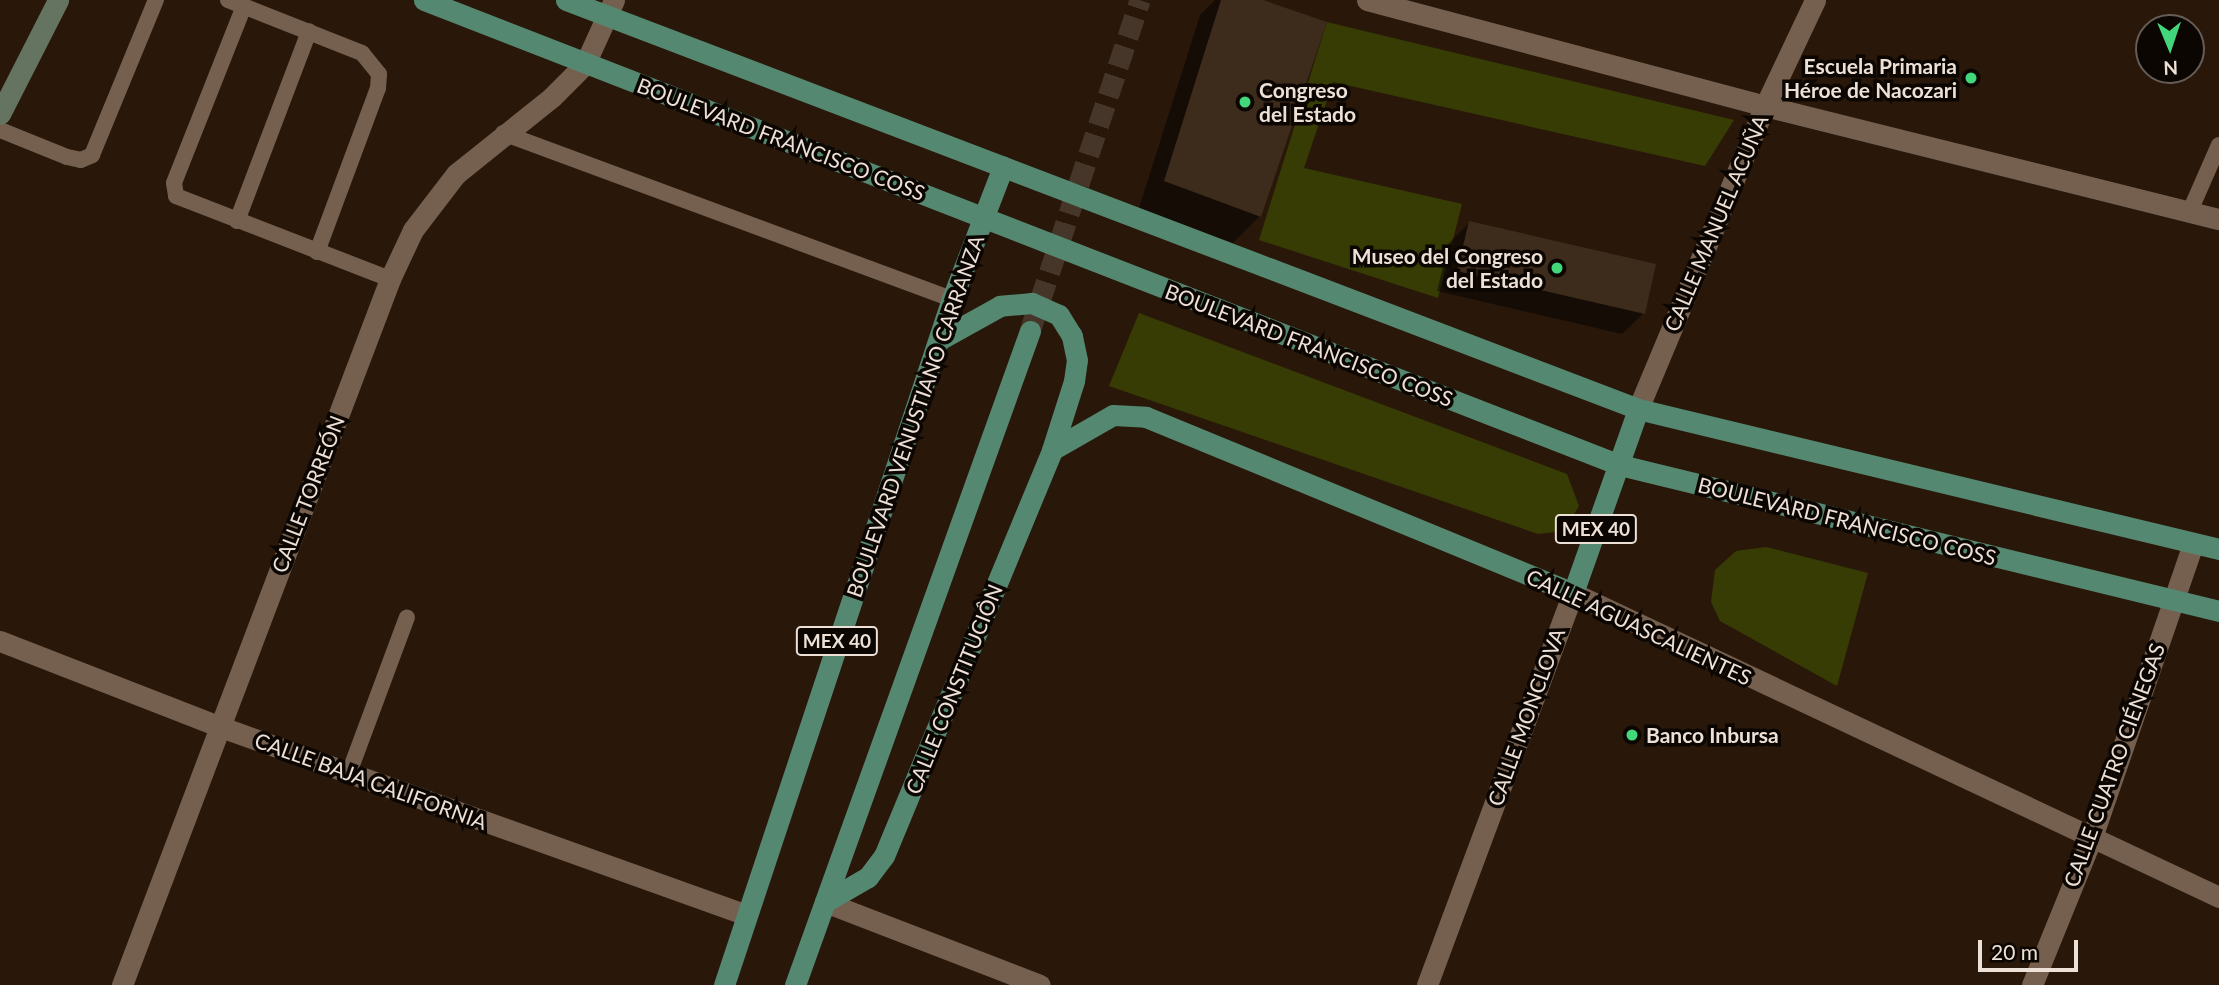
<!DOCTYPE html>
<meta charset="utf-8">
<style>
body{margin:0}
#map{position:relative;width:2219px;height:985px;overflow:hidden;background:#29180a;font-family:Lato,sans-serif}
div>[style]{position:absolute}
.green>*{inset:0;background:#373c04}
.shadow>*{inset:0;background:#0007}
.building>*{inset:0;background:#3d2b1c}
.primary-tunnel>*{height:21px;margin-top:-10.5px;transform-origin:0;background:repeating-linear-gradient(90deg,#463629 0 21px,transparent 0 31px)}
.service>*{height:16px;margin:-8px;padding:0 8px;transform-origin:8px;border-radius:8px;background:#75604f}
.minor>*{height:21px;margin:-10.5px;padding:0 10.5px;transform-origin:10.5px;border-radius:10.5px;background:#75604f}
.secondary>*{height:21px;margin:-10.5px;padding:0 10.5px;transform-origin:10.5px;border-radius:10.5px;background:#657460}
.primary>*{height:21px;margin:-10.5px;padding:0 10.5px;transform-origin:10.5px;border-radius:10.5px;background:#558871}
.dots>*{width:19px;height:19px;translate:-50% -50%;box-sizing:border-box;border:4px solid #0c0602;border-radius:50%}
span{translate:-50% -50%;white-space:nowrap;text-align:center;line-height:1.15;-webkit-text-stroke:7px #0c0602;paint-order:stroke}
.shield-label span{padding:2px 5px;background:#0c0602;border:2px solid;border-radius:5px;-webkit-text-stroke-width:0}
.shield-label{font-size:19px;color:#ede0d7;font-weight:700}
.poi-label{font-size:21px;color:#ede0d7;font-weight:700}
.right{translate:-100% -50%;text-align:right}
.left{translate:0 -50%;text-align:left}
.street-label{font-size:21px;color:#ede0d7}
.north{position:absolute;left:2135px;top:14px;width:70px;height:70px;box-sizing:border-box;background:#0c0602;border:2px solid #665d57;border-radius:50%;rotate:178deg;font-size:19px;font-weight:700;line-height:28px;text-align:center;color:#ede0d7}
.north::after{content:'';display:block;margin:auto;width:24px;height:32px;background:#43d77b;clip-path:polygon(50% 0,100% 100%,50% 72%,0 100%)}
.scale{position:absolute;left:1978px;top:940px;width:100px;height:32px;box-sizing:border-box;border:4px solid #ede0d7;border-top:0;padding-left:9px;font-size:21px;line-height:24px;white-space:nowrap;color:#ede0d7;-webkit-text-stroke:5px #0c0602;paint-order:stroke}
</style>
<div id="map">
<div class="green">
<div style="clip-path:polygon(1327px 22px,1734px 120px,1705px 166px,1333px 82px,1304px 168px,1462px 204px,1438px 298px,1259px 240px)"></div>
<div style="clip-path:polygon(1139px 313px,1567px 474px,1579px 506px,1564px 531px,1538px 534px,1109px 386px)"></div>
<div style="clip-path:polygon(1766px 547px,1868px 573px,1837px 686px,1720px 621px,1711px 602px,1715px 570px,1736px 551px)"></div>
</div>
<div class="shadow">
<div style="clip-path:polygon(1215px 0,1258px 0,1325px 23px,1260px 216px,1233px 243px,1139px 208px,1200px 15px)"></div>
<div style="clip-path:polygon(1469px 223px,1654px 265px,1643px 314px,1622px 334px,1437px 291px,1449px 243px)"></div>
</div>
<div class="building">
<div style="clip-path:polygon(1221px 0,1263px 0,1327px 22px,1261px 217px,1164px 181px)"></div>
<div style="clip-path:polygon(1469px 221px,1656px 264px,1645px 314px,1457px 271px)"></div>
</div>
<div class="primary-tunnel">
<div style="left:1030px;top:331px;width:349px;rotate:-71.6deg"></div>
</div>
<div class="service">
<div style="left:228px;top:0;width:144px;rotate:21.6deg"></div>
<div style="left:362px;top:53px;width:27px;rotate:51deg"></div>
<div style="left:379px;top:74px;width:14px;rotate:94deg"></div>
<div style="left:378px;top:88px;width:175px;rotate:110.4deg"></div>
<div style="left:244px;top:6px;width:190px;rotate:111.6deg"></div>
<div style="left:174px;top:183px;width:13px;rotate:81deg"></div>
<div style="left:176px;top:196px;width:230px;rotate:21.2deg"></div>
<div style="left:0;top:130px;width:72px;rotate:21.9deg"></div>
<div style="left:67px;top:157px;width:14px;rotate:12deg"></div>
<div style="left:81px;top:160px;width:12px;rotate:-24deg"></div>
<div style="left:92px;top:155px;width:168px;rotate:-67.6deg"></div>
<div style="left:503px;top:133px;width:479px;rotate:20.3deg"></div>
<div style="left:2190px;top:211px;width:72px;rotate:-66.3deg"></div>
<div style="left:237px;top:221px;width:203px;rotate:-69.2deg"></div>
<div style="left:349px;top:773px;width:166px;rotate:-69.6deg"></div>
</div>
<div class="minor">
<div style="left:1367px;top:0;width:412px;rotate:14.9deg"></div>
<div style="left:1765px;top:106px;width:468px;rotate:14deg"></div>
<div style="left:1638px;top:409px;width:329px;rotate:-67.3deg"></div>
<div style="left:1765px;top:106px;width:117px;rotate:-64.7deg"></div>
<div style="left:0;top:641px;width:237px;rotate:21.3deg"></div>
<div style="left:221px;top:727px;width:555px;rotate:19.67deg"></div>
<div style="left:825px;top:902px;width:230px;rotate:21.1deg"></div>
<div style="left:122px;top:985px;width:755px;rotate:-69.21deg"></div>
<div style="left:390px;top:279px;width:54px;rotate:-64.9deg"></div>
<div style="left:413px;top:230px;width:71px;rotate:-52.5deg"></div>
<div style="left:456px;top:174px;width:123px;rotate:-38.7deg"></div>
<div style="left:552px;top:97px;width:47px;rotate:-45deg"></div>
<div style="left:585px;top:64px;width:70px;rotate:-65.6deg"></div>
<div style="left:1427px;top:985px;width:418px;rotate:-69.6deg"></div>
<div style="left:1573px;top:593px;width:714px;rotate:25.2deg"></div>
<div style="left:2032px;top:985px;width:157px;rotate:-67.9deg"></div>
<div style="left:2091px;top:840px;width:313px;rotate:-71deg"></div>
</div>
<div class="secondary">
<div style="left:0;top:114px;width:128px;rotate:-63deg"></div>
</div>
<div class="primary">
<div style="left:424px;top:0;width:1283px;rotate:21.25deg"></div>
<div style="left:1620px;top:465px;width:617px;rotate:13.7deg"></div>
<div style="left:566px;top:0;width:1147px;rotate:20.88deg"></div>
<div style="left:1638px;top:409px;width:598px;rotate:13.55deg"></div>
<div style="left:1052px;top:450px;width:70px;rotate:-29.8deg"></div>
<div style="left:1113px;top:415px;width:33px;rotate:3deg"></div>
<div style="left:1146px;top:417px;width:462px;rotate:22.4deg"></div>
<div style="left:1573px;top:593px;width:195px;rotate:-70.5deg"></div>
<div style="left:825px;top:902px;width:50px;rotate:-30.2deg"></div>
<div style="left:868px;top:877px;width:26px;rotate:-53deg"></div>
<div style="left:884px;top:856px;width:439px;rotate:-67.5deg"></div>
<div style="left:1052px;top:450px;width:72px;rotate:-72.3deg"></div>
<div style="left:1074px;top:381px;width:21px;rotate:-82deg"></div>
<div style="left:1077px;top:360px;width:25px;rotate:-102deg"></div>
<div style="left:1072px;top:336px;width:25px;rotate:-122deg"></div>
<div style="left:1059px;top:315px;width:30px;rotate:-156deg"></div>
<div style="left:1032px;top:303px;width:32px;rotate:175deg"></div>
<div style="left:1000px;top:306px;width:70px;rotate:150.9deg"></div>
<div style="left:724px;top:985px;width:723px;rotate:-71.62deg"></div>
<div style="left:952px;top:299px;width:142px;rotate:-68.9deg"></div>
<div style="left:795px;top:985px;width:695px;rotate:-70.24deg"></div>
</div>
<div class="dots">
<div style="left:1971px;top:78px;background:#43d77b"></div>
<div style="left:1245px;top:102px;background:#43d77b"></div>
<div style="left:1557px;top:268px;background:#43d77b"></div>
<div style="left:1632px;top:735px;background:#43d77b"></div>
</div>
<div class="shield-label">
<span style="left:1596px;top:529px">MEX 40</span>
<span style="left:837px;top:641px">MEX 40</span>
</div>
<div class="poi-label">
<span class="right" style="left:1957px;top:78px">Escuela Primaria<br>Héroe de Nacozari</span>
<span class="left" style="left:1259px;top:102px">Congreso<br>del Estado</span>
<span class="right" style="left:1543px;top:268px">Museo del Congreso<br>del Estado</span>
<span class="left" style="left:1646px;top:735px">Banco Inbursa</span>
</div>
<div class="street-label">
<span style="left:781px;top:139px;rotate:21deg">BOULEVARD FRANCISCO COSS</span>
<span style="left:1716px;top:223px;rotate:-67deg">CALLE MANUEL ACUÑA</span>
<span style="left:1309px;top:345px;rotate:21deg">BOULEVARD FRANCISCO COSS</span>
<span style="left:915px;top:416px;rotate:-71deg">BOULEVARD VENUSTIANO CARRANZA</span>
<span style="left:308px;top:494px;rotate:-69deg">CALLE TORREÓN</span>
<span style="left:1847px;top:521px;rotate:14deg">BOULEVARD FRANCISCO COSS</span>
<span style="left:1639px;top:627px;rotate:25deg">CALLE AGUASCALIENTES</span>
<span style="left:954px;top:689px;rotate:-68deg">CALLE CONSTITUCIÔN</span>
<span style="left:1526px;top:717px;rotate:-70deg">CALLE MONCLOVA</span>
<span style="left:2114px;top:765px;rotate:-70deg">CALLE CUATRO CIÉNEGAS</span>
<span style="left:371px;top:781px;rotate:20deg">CALLE BAJA CALIFORNIA</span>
</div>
<div class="north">N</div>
<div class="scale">20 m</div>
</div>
